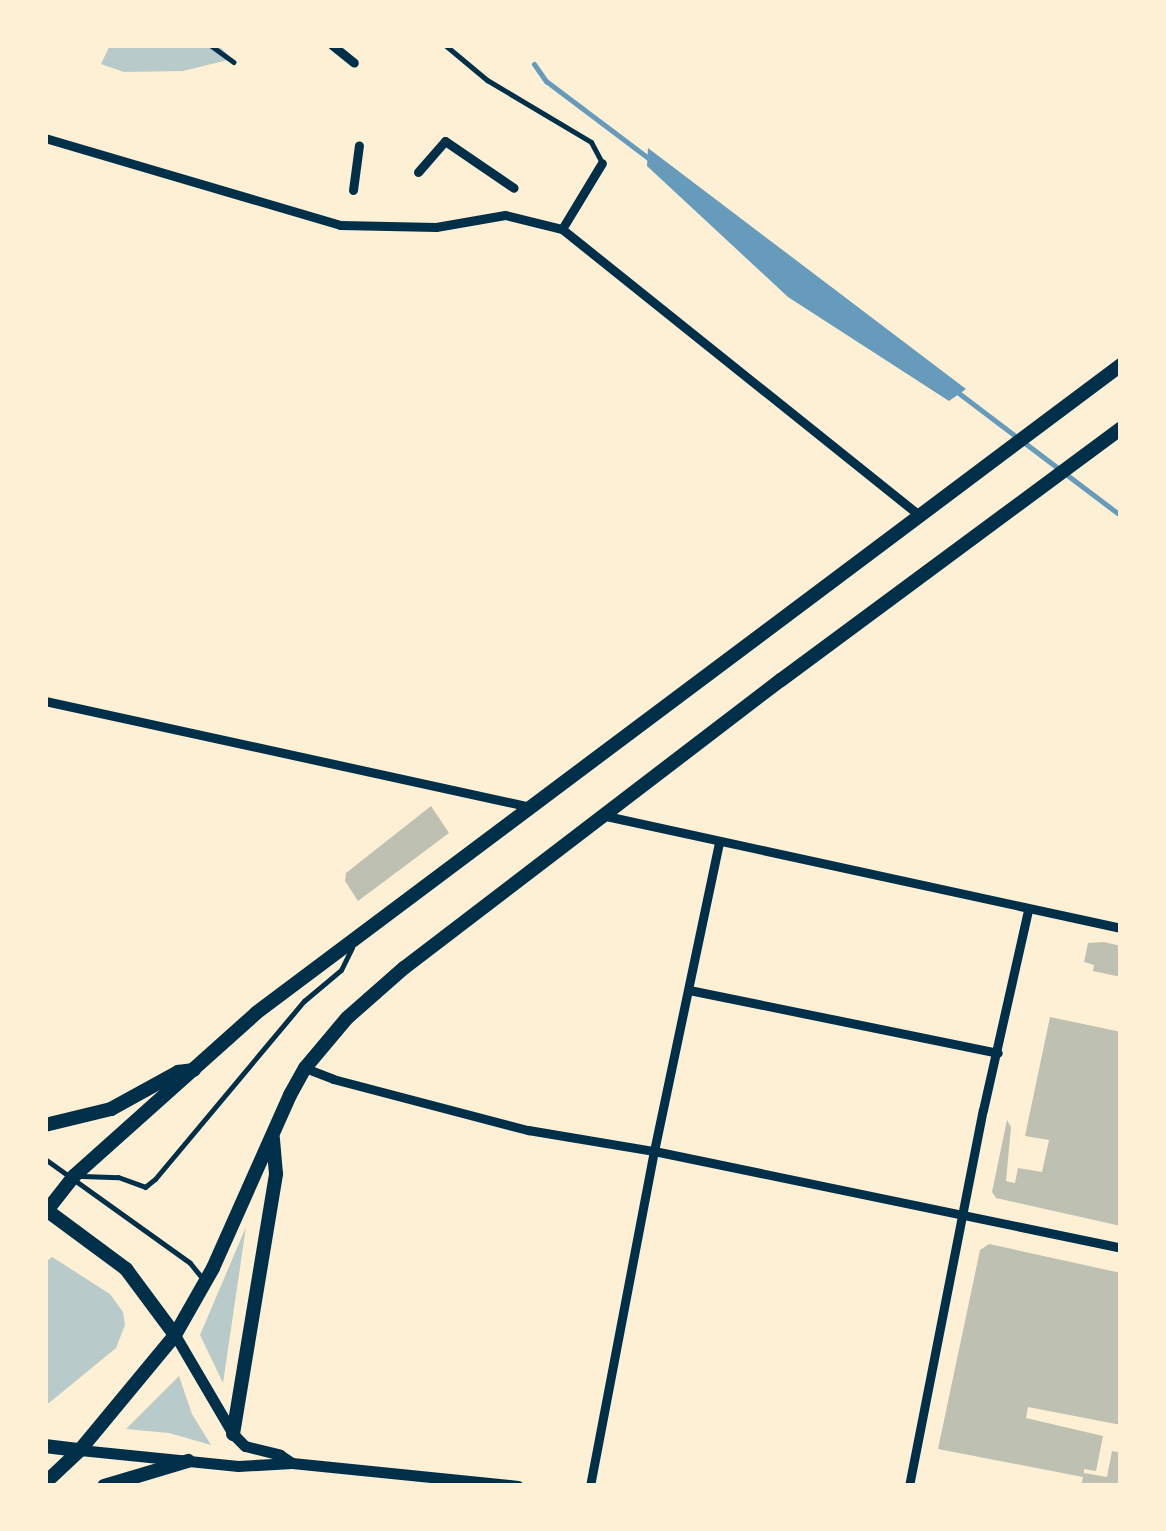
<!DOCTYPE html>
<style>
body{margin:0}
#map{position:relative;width:1166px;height:1531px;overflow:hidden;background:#fdf0d5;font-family:"Nunito Sans",sans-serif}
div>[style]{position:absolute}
.green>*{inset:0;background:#b9caca}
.water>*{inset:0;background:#669bbc}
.stream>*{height:5px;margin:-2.5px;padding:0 2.5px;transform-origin:2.5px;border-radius:2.5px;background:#669bbc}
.building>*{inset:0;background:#bec0b2}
.service>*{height:5px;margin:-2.5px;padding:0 2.5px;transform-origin:2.5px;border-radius:2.5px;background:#003049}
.minor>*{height:9px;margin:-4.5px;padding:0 4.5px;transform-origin:4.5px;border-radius:4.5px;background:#003049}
.tertiary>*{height:11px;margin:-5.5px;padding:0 5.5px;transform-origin:5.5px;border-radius:5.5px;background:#003049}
.primary>*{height:14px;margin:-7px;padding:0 7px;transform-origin:7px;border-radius:7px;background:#003049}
span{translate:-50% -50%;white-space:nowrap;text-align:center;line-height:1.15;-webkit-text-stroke:9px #fdf0d5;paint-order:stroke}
.frame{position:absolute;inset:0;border:48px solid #fdf0d5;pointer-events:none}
</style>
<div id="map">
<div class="green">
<div style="clip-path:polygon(110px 45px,218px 45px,232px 59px,183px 71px,124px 72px,101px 64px)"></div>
<div style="clip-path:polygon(246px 1227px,223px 1383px,200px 1335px)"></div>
<div style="clip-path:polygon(52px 1257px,110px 1294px,123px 1312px,125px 1325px,116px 1348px,49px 1403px,45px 1403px,45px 1263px)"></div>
<div style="clip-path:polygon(179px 1376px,192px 1414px,211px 1445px,169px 1433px,126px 1429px)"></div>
</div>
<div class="water">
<div style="clip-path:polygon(648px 148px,966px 389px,949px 401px,788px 297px,647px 166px)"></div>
</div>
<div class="stream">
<div style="left:534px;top:64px;width:21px;rotate:55deg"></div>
<div style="left:546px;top:81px;width:133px;rotate:37deg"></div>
<div style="left:956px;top:391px;width:207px;rotate:37.1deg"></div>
</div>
<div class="building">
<div style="clip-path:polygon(431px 806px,449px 833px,358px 901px,345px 881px,346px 873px)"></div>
<div style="clip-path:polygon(1104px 942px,1121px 946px,1121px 977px,1093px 971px,1094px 965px,1084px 962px,1088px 943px)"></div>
<div style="clip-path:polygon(1050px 1017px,1121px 1032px,1121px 1226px,996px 1198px,992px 1192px,1007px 1120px,1011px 1127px,1006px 1181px,1015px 1183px,1018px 1168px,1042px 1172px,1049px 1140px,1025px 1136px)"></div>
<div style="clip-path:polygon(989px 1244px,1121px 1273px,1121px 1425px,1028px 1407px,1026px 1418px,1103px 1436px,1096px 1471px,1084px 1469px,1084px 1473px,1107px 1477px,1112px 1451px,1121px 1453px,1121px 1486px,1081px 1486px,1083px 1477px,938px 1449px,980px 1250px)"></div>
</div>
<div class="service">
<div style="left:210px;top:45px;width:29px;rotate:36deg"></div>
<div style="left:445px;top:45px;width:55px;rotate:39.8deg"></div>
<div style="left:487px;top:80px;width:121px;rotate:30.8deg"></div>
<div style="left:591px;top:142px;width:21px;rotate:62deg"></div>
<div style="left:45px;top:1159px;width:178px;rotate:35.6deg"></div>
<div style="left:190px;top:1263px;width:22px;rotate:51deg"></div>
<div style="left:82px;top:1176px;width:36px;rotate:2deg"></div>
<div style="left:118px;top:1177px;width:29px;rotate:20deg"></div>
<div style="left:145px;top:1187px;width:13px;rotate:-39deg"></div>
<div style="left:155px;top:1179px;width:232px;rotate:-50.1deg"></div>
<div style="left:304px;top:1001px;width:48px;rotate:-40deg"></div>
<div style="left:341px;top:970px;width:25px;rotate:-64deg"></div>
</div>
<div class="minor">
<div style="left:332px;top:45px;width:28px;rotate:39deg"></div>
<div style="left:45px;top:138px;width:308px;rotate:16.4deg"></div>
<div style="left:340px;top:225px;width:96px;rotate:1.2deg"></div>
<div style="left:436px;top:227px;width:70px;rotate:-9.9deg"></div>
<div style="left:505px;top:215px;width:59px;rotate:13.8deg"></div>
<div style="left:562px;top:229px;width:459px;rotate:38.7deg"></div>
<div style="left:418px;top:172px;width:41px;rotate:-48.9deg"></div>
<div style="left:445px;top:141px;width:83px;rotate:34.3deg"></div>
<div style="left:353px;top:190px;width:45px;rotate:-82.4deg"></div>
<div style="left:562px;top:229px;width:77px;rotate:-58.8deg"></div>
<div style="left:45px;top:701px;width:498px;rotate:12.3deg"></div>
<div style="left:606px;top:816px;width:527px;rotate:12.27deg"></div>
<div style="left:689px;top:990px;width:315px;rotate:11.5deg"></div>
<div style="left:305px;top:1068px;width:30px;rotate:21deg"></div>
<div style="left:333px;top:1079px;width:202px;rotate:14.7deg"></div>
<div style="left:528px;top:1130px;width:128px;rotate:9.5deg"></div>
<div style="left:654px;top:1151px;width:477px;rotate:11.7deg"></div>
<div style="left:590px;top:1486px;width:341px;rotate:-79.2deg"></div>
<div style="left:654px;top:1151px;width:315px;rotate:-78.1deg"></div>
<div style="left:909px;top:1486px;width:383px;rotate:-78.9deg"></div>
<div style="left:983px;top:1110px;width:205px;rotate:-77.3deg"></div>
</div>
<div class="tertiary">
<div style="left:175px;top:1335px;width:115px;rotate:59.6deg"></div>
<div style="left:233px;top:1434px;width:17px;rotate:45deg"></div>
<div style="left:245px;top:1446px;width:36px;rotate:14deg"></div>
<div style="left:280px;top:1455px;width:14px;rotate:34deg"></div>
<div style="left:80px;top:1450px;width:159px;rotate:5.8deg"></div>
<div style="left:238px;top:1466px;width:54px;rotate:-3.2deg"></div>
<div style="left:292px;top:1463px;width:227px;rotate:5.8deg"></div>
</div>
<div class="primary">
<div style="left:45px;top:1125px;width:68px;rotate:-13.6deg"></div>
<div style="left:111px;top:1109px;width:77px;rotate:-28.9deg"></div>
<div style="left:178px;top:1072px;width:16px;rotate:-7deg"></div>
<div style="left:45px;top:1209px;width:101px;rotate:36.5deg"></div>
<div style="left:126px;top:1269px;width:82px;rotate:53.4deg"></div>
<div style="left:45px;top:1213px;width:47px;rotate:-51.9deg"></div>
<div style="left:74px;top:1176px;width:244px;rotate:-41.8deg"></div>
<div style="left:256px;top:1013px;width:1081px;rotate:-36.84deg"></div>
<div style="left:233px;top:1434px;width:264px;rotate:-80.6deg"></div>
<div style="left:276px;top:1174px;width:36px;rotate:-95deg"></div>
<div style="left:45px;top:1446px;width:35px;rotate:7deg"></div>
<div style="left:45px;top:1483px;width:48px;rotate:-43.3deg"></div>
<div style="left:80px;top:1450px;width:149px;rotate:-50.4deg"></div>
<div style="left:175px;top:1335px;width:77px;rotate:-60.4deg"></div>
<div style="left:213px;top:1268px;width:189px;rotate:-66deg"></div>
<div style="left:290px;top:1095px;width:31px;rotate:-61deg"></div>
<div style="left:305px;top:1068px;width:65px;rotate:-50deg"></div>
<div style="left:347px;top:1018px;width:76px;rotate:-41.3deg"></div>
<div style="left:404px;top:968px;width:474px;rotate:-37.4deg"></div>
<div style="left:781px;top:680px;width:423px;rotate:-36.5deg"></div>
<div style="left:104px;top:1486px;width:88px;rotate:-16.6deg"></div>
</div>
<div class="frame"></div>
</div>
